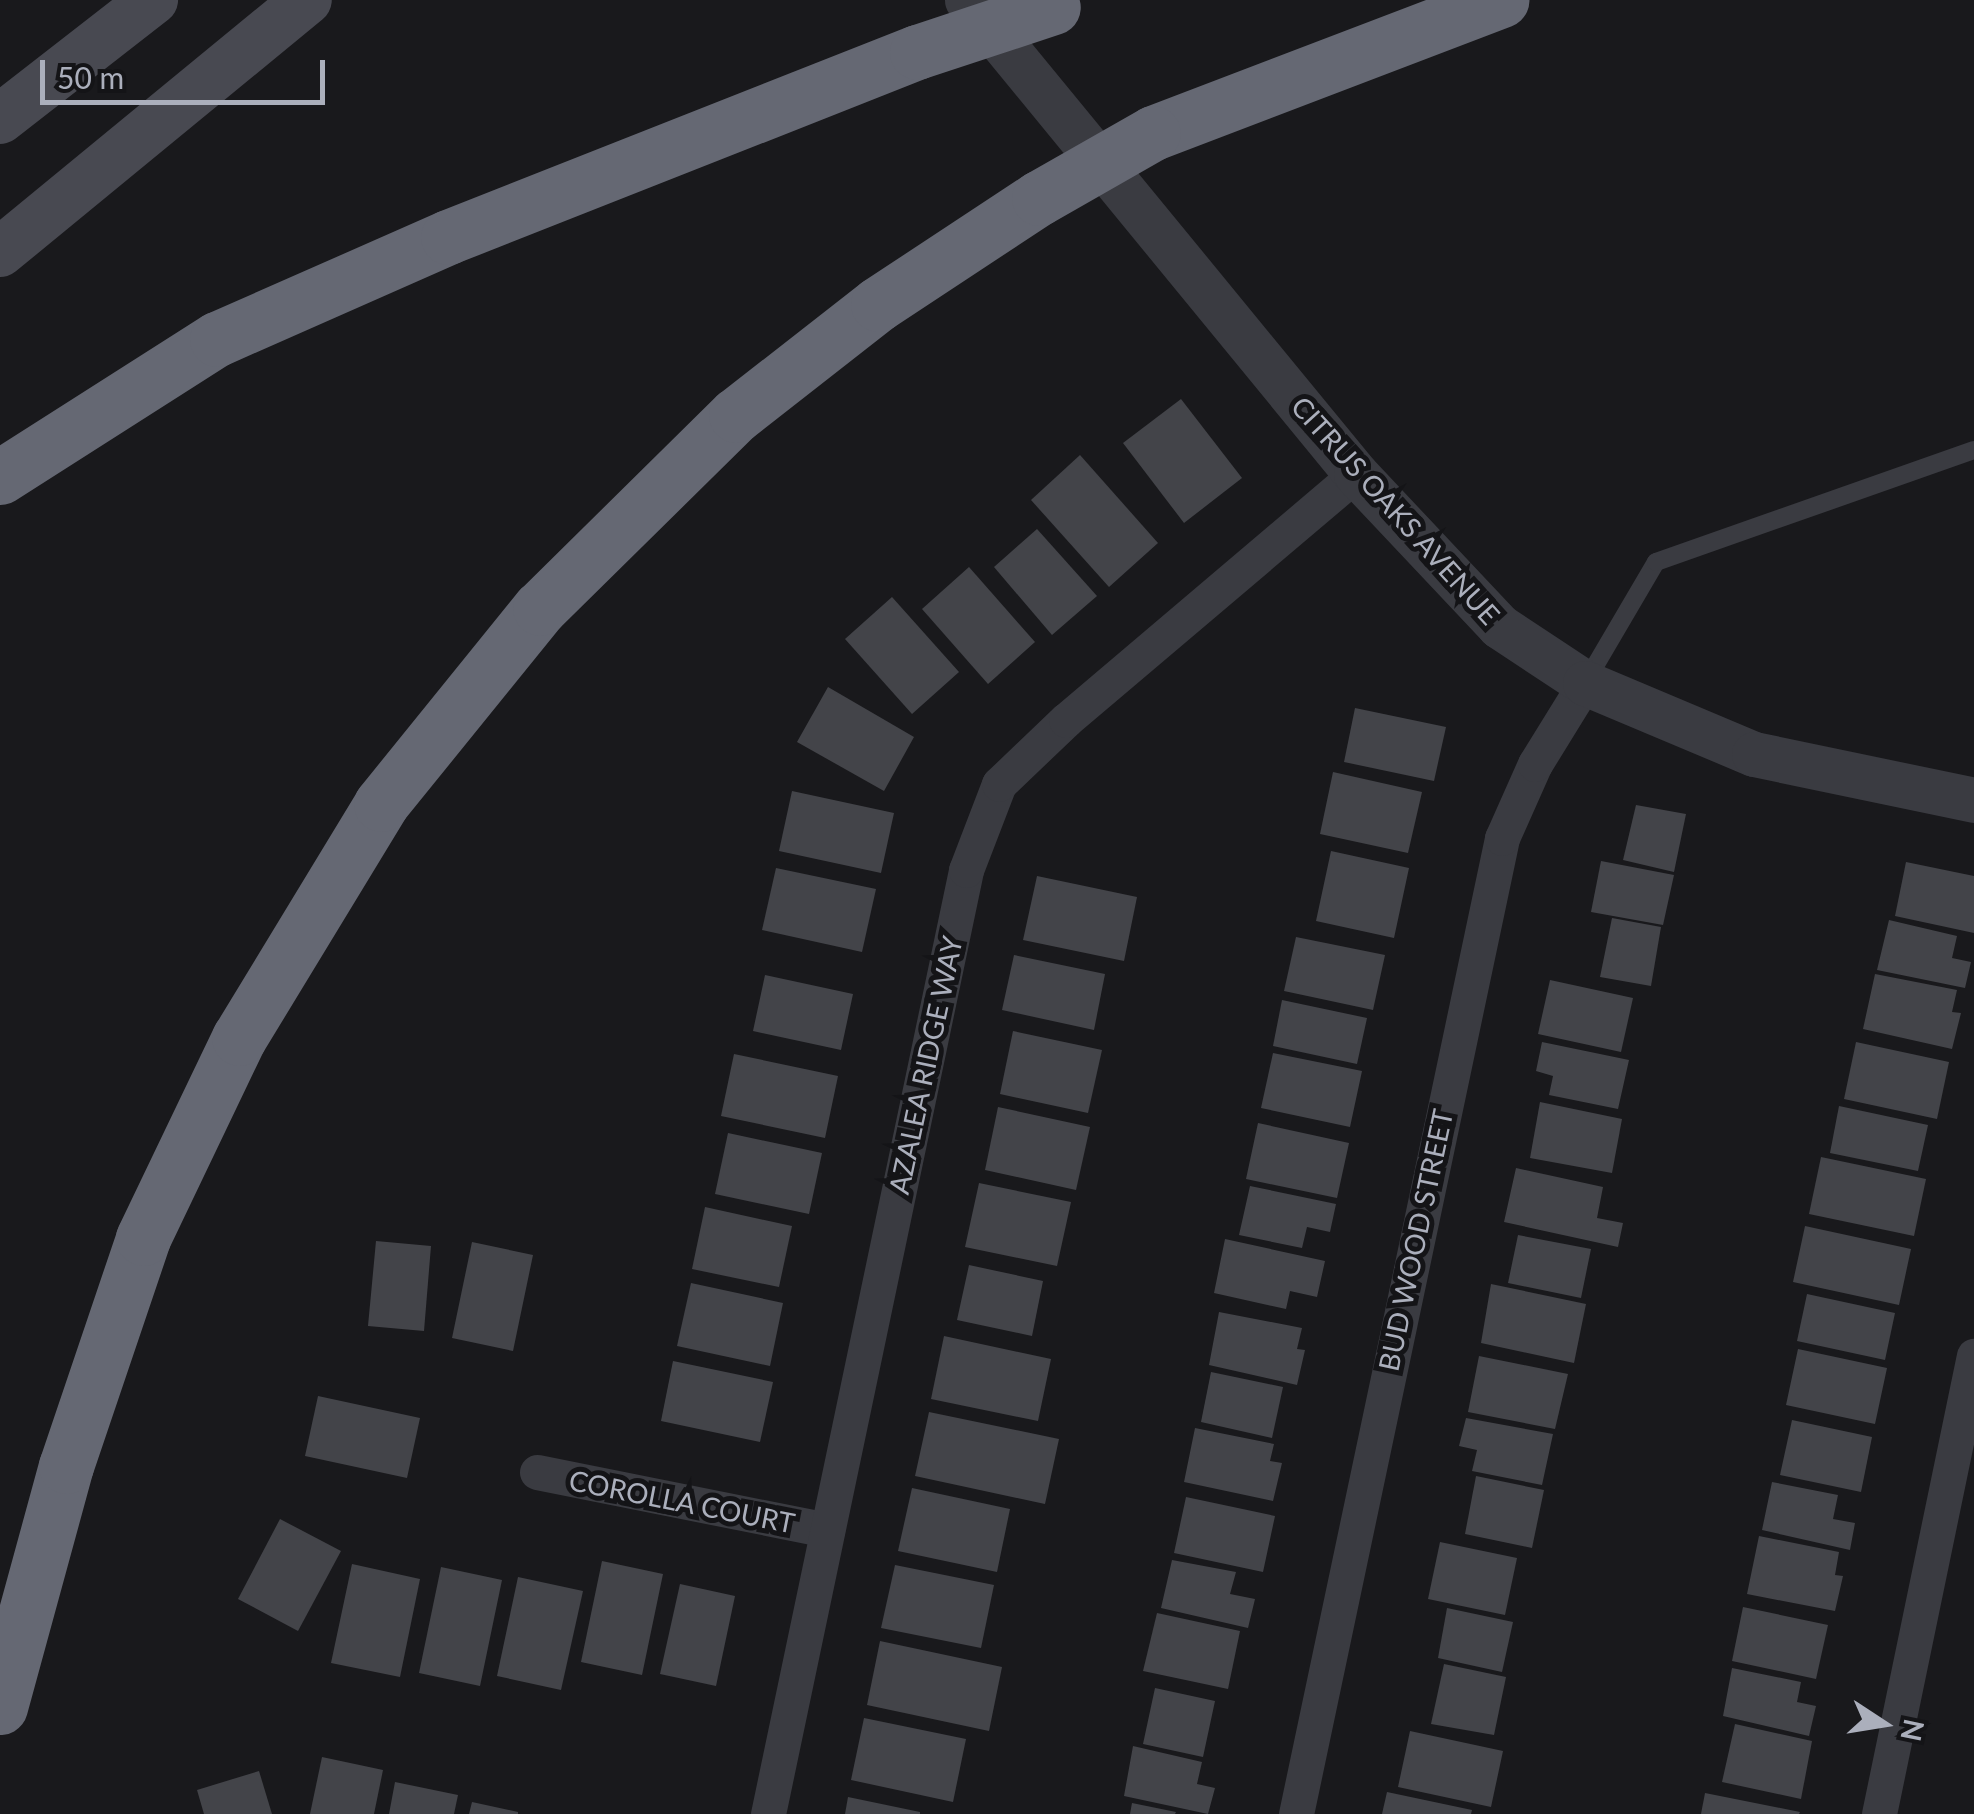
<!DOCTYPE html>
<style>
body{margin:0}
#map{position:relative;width:1974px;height:1814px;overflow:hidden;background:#19191c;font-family:Lato,sans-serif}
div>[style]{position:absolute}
.building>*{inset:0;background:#434449}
.service>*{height:18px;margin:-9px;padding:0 9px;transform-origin:9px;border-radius:9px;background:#3a3b41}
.minor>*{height:35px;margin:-17.5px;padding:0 17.5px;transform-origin:17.5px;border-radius:17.5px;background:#3a3b41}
.tertiary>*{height:45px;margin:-22.5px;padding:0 22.5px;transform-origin:22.5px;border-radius:22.5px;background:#3a3b41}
.secondary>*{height:50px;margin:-25px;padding:0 25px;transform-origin:25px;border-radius:25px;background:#484951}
.motorway>*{height:55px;margin:-27.5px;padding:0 27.5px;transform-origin:27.5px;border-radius:27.5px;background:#656873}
.motorway-bridge>*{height:55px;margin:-27.5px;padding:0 27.5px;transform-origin:27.5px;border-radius:27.5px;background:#656873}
span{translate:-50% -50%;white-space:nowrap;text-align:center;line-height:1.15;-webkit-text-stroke:10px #141417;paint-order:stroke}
.street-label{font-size:28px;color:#abafbc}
.north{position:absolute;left:1834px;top:1674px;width:100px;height:100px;-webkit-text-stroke:8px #141417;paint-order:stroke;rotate:102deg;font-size:28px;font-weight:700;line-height:40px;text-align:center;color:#abafbc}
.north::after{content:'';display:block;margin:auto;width:35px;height:45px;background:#abafbc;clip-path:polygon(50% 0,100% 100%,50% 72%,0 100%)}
.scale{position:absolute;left:40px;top:60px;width:285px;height:45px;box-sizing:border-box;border:5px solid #abafbc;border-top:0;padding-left:12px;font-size:30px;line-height:35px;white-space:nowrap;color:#abafbc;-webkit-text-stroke:8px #141417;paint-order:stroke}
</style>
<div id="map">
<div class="building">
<div style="clip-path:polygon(1181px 399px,1242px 478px,1184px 523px,1123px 443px)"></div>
<div style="clip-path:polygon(1080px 455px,1158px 543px,1109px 587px,1031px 500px)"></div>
<div style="clip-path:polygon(1037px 529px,1097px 596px,1052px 635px,994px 567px)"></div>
<div style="clip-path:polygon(969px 567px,1035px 642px,988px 684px,922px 609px)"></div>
<div style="clip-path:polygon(892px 597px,959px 672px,912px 714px,845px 639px)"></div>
<div style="clip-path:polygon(828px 687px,914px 737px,884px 791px,797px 742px)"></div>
<div style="clip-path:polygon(1355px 708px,1446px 727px,1434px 781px,1344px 762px)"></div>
<div style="clip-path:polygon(1333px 772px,1422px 792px,1408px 853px,1320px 834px)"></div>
<div style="clip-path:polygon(792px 791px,894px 813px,881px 873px,779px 851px)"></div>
<div style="clip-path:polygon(1636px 805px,1686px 814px,1674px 872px,1623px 860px)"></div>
<div style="clip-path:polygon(1331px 851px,1409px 868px,1394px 938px,1316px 921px)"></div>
<div style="clip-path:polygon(1601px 861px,1674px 875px,1663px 925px,1591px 912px)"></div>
<div style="clip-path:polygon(1906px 862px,1974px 876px,1974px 933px,1895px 916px)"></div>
<div style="clip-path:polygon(776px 868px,876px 889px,862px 952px,762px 930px)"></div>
<div style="clip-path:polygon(1037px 876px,1137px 897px,1124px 961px,1023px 940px)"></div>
<div style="clip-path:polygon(1612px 918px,1661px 927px,1651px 986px,1600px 977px)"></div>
<div style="clip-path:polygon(1889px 920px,1957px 936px,1952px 958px,1971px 962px,1965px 988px,1877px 970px)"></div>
<div style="clip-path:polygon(1296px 937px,1385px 955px,1373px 1010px,1284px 991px)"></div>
<div style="clip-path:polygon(1014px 955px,1105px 974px,1094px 1030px,1002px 1010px)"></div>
<div style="clip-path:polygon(1875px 974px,1957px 990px,1952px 1012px,1961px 1013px,1952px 1049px,1863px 1029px)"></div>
<div style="clip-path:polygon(765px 975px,853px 994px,841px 1050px,753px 1031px)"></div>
<div style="clip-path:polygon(1550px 980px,1633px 998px,1621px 1052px,1538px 1034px)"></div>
<div style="clip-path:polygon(1282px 1000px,1367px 1018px,1357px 1064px,1273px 1046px)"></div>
<div style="clip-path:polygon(1013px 1031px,1102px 1050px,1088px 1113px,1000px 1094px)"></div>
<div style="clip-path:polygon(1542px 1042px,1629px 1060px,1618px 1109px,1549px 1095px,1553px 1076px,1536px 1071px)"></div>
<div style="clip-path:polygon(1856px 1042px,1949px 1062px,1937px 1119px,1844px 1099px)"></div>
<div style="clip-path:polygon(1273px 1053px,1362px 1071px,1350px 1127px,1261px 1108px)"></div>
<div style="clip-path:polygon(734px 1054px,838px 1076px,825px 1138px,721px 1116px)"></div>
<div style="clip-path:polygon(1540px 1102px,1622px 1119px,1612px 1173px,1530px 1158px)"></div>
<div style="clip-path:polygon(1839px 1106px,1928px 1125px,1918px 1171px,1830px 1153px)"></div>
<div style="clip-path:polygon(998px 1107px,1090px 1127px,1076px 1190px,985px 1170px)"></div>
<div style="clip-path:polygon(1258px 1123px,1349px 1143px,1337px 1198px,1246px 1179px)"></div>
<div style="clip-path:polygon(728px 1133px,822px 1153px,809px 1214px,715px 1194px)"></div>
<div style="clip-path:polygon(1821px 1157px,1926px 1179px,1914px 1236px,1809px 1214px)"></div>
<div style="clip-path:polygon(1516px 1168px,1603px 1187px,1597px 1218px,1623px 1223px,1618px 1247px,1504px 1222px)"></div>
<div style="clip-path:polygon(979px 1183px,1071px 1202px,1057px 1266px,965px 1247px)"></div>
<div style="clip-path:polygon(1250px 1186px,1336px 1204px,1330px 1232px,1307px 1227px,1302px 1248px,1239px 1235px)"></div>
<div style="clip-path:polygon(705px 1207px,792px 1226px,779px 1287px,692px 1269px)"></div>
<div style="clip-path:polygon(1805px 1226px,1911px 1249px,1899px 1305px,1793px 1282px)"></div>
<div style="clip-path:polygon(1518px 1235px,1591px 1249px,1581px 1298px,1508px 1283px)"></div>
<div style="clip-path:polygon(1225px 1239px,1325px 1261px,1317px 1297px,1290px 1291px,1286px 1309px,1214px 1293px)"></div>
<div style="clip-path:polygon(376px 1241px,431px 1246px,424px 1331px,368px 1326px)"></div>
<div style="clip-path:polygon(472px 1242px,533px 1255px,513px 1351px,452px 1338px)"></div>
<div style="clip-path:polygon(969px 1265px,1043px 1281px,1032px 1336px,957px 1320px)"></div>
<div style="clip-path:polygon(691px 1283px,783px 1303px,770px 1366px,677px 1346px)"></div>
<div style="clip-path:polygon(1491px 1284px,1586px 1304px,1574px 1363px,1481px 1343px)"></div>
<div style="clip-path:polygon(1807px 1294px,1895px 1313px,1885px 1360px,1797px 1341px)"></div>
<div style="clip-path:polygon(1219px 1312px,1302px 1328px,1297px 1349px,1305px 1350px,1297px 1385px,1209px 1365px)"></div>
<div style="clip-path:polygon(944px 1336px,1051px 1359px,1038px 1421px,931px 1399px)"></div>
<div style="clip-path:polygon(1798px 1349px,1887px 1368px,1875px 1424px,1786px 1405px)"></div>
<div style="clip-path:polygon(1479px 1356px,1568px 1374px,1555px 1429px,1468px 1412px)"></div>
<div style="clip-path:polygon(673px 1361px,773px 1382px,760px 1442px,661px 1421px)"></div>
<div style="clip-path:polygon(1211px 1372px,1283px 1387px,1272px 1438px,1201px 1422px)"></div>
<div style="clip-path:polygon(318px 1396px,420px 1418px,407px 1478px,305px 1456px)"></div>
<div style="clip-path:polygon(929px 1412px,1059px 1439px,1045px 1504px,915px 1476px)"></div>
<div style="clip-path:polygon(1466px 1418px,1553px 1434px,1542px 1485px,1472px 1471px,1477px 1450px,1459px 1446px)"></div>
<div style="clip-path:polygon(1792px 1420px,1872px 1437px,1861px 1492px,1780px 1475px)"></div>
<div style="clip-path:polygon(1195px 1428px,1274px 1444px,1270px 1461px,1282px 1463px,1273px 1501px,1184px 1482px)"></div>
<div style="clip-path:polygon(1476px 1476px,1544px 1490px,1532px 1548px,1465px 1534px)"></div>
<div style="clip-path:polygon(1772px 1482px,1838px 1495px,1833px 1519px,1855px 1523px,1850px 1550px,1762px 1530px)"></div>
<div style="clip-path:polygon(912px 1488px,1010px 1509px,997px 1572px,898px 1551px)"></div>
<div style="clip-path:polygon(1186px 1497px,1275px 1516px,1263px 1572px,1174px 1553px)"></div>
<div style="clip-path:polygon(280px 1519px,341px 1551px,298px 1631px,238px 1599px)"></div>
<div style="clip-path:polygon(1759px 1536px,1839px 1552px,1835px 1575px,1843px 1576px,1835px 1611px,1747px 1594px)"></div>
<div style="clip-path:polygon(1440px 1542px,1517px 1558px,1505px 1615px,1428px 1599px)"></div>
<div style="clip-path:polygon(1172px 1560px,1236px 1572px,1230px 1594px,1255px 1599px,1248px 1628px,1161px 1608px)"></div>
<div style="clip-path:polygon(602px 1561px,663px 1574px,642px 1675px,581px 1662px)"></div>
<div style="clip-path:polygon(352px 1564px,420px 1579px,400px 1677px,331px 1663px)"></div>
<div style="clip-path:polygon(895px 1565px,994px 1585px,981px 1648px,881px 1628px)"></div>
<div style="clip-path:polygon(441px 1567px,502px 1580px,480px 1686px,419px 1673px)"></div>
<div style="clip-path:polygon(518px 1577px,583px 1591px,561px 1690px,497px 1676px)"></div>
<div style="clip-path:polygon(680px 1584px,735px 1596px,716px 1686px,660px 1674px)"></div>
<div style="clip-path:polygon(1743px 1607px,1828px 1625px,1816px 1679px,1732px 1661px)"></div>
<div style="clip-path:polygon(1447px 1608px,1513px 1622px,1502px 1672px,1438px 1658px)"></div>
<div style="clip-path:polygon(1157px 1613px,1240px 1631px,1228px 1689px,1143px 1671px)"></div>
<div style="clip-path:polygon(880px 1641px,1002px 1667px,989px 1731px,867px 1705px)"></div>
<div style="clip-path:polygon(1444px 1664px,1506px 1677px,1494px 1735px,1431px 1724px)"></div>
<div style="clip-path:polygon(1732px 1668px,1801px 1682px,1797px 1702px,1816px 1706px,1809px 1736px,1723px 1716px)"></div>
<div style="clip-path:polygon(1155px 1688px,1215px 1701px,1203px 1757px,1143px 1744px)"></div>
<div style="clip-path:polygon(864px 1718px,966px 1739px,953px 1802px,851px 1780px)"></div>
<div style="clip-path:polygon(1735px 1724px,1812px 1741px,1801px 1799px,1722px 1782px)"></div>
<div style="clip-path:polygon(1410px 1731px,1503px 1751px,1491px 1807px,1398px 1787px)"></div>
<div style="clip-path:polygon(1133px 1746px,1202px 1762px,1197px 1784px,1215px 1788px,1208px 1814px,1124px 1796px)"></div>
<div style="clip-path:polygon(322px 1757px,383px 1770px,374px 1814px,310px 1814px)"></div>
<div style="clip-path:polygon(259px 1771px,272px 1814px,204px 1814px,197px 1790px)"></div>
<div style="clip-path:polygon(395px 1782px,458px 1795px,454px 1814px,389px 1814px)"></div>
<div style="clip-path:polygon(1387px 1792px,1472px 1810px,1471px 1814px,1382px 1814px)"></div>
<div style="clip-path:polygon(1705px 1793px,1800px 1812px,1799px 1814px,1701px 1814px)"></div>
<div style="clip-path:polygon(848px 1797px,920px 1812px,920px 1814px,845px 1814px)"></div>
<div style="clip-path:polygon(472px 1802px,518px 1812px,518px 1814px,469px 1814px)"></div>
<div style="clip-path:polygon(1132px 1803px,1176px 1812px,1175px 1814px,1130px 1814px)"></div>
</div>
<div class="service">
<div style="left:1585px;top:683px;width:140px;rotate:-59.6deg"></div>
<div style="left:1656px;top:562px;width:337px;rotate:-19.4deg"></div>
</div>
<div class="minor">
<div style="left:537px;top:1472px;width:296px;rotate:11.3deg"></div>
<div style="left:768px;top:1814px;width:965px;rotate:-78.15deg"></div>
<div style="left:966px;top:870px;width:92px;rotate:-69deg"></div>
<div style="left:999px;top:784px;width:93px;rotate:-43.7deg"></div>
<div style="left:1066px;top:720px;width:380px;rotate:-40.3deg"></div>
<div style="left:1296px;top:1814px;width:998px;rotate:-78.08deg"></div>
<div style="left:1502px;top:838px;width:81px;rotate:-66deg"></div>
<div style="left:1535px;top:764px;width:95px;rotate:-58.3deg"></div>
<div style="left:1879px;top:1814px;width:468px;rotate:-78.3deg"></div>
</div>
<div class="tertiary">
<div style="left:967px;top:0;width:613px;rotate:50.63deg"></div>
<div style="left:1356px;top:474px;width:209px;rotate:46.7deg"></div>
<div style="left:1499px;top:626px;width:103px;rotate:33.5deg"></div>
<div style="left:1585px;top:683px;width:183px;rotate:22.8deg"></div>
<div style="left:1754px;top:754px;width:225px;rotate:11.8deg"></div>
</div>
<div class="secondary">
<div style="left:0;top:119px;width:194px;rotate:-37.9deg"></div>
<div style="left:0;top:252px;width:397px;rotate:-39.4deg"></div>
</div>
<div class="motorway">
<div style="left:1153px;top:133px;width:373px;rotate:-20.9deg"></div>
<div style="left:0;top:477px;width:257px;rotate:-32.5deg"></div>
<div style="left:217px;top:339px;width:253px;rotate:-23.8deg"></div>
<div style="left:448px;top:237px;width:504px;rotate:-21.53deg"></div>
<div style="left:0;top:1707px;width:250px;rotate:-74.7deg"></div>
<div style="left:66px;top:1466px;width:241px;rotate:-71.3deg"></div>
<div style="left:143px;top:1238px;width:222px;rotate:-64.4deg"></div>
<div style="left:239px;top:1038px;width:274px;rotate:-58.7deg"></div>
<div style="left:381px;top:804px;width:252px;rotate:-51deg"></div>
<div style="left:540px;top:608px;width:275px;rotate:-44.6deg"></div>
<div style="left:736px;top:415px;width:180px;rotate:-38deg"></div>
<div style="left:878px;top:304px;width:193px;rotate:-33.4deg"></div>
</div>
<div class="motorway-bridge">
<div style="left:917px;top:52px;width:143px;rotate:-18.3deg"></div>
<div style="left:1039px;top:198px;width:131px;rotate:-29.7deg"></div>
</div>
<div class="street-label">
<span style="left:1396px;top:510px;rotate:48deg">CITRUS OAKS AVENUE</span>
<span style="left:925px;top:1065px;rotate:-78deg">AZALEA RIDGE WAY</span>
<span style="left:1415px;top:1240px;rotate:-78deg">BUD WOOD STREET</span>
<span style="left:682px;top:1501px;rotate:11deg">COROLLA COURT</span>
</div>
<div class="north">N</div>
<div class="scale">50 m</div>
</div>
